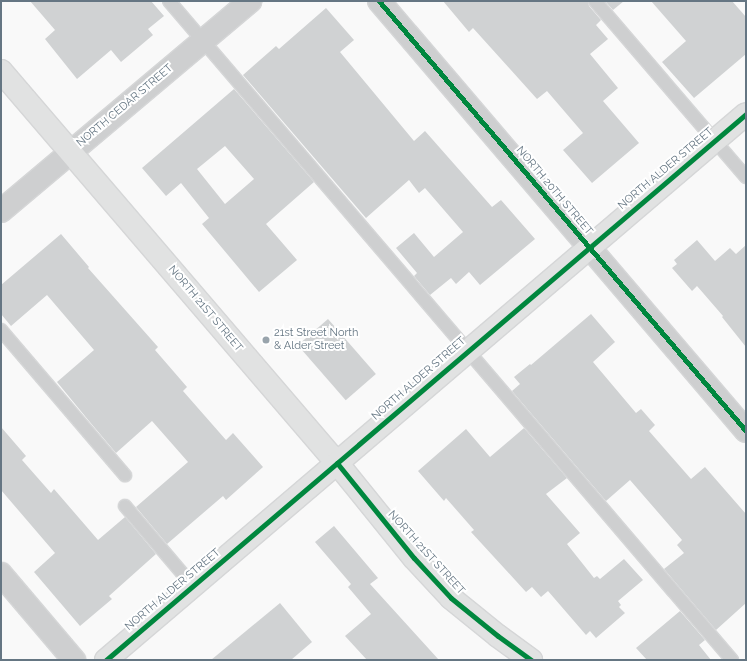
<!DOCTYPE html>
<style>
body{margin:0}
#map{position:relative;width:747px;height:661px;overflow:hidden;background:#f9f9f9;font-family:Raleway,sans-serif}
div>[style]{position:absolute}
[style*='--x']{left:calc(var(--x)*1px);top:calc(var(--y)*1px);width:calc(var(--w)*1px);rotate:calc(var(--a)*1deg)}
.building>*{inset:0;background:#d0d2d3;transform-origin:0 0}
.roads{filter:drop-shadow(1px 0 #d5d6d7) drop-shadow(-1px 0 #d5d6d7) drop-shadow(0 1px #d5d6d7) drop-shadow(0 -1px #d5d6d7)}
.lane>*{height:12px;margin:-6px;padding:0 6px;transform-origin:6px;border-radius:6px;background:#cecfd0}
.street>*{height:22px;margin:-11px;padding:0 11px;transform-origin:11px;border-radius:11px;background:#cecfd0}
.secondary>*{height:22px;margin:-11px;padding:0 11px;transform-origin:11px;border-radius:11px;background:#e1e2e2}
.cycleway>*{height:5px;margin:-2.5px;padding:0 2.5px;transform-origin:2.5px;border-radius:2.5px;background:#00873e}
.dots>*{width:11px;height:11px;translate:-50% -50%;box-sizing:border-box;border:2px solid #fff;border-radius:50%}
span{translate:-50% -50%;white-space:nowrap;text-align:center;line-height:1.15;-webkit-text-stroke:4px #fff;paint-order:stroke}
.street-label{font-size:11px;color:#657683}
.poi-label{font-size:11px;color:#657683}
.left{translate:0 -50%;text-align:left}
.frame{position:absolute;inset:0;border:2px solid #657683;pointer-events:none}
</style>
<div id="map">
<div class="building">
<i style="clip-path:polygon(30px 1px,151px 1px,164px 16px,148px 29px,153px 35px,121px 62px,111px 50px,77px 79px,45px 39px,55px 30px)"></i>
<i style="clip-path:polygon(443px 1px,588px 1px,589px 6px,601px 20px,596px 25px,608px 39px,590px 54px,618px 88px,603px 101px,639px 143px,592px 183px,563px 150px,583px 133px,547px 91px,537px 99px,473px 28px,469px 32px)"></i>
<i style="clip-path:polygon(605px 1px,624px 1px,613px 10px)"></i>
<i style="clip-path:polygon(651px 1px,732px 1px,746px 17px,746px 54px,694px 98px,662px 62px,686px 41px)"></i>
<i style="clip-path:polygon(326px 8px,354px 40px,340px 52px,414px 141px,425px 131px,492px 207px,501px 200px,535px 239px,480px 285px,469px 272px,456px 284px,451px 278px,430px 295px,414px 276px,417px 273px,396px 248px,414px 233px,434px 257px,463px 232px,425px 188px,419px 193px,409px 180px,366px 218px,243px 75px,276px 46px,279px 49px)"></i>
<i style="clip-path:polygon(evenodd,234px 89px,314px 182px,266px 224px,297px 260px,259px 292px,202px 224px,209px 218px,181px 183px,166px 196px,142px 168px,234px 89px,225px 146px,254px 179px,225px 204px,197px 169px,225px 146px)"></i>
<i style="clip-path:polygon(61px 234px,89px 267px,88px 268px,158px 347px,155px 350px,187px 387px,183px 391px,226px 440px,233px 433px,263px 467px,226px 500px,223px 496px,167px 544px,136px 507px,188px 462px,152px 421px,116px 453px,89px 421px,57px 382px,94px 350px,47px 295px,11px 326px,1px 314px,1px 285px)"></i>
<i style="clip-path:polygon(697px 240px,715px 261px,730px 248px,736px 254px,746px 245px,746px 347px,722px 317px,723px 316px,697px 286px,692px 291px,672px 268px,677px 264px,674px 260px)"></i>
<i style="clip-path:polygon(591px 314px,615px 342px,593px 362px,636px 413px,641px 409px,655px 425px,649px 431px,691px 479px,705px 467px,746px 514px,746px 603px,716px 630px,664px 569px,684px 553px,677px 545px,682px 540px,630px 480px,606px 501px,512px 391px,520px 384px,514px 377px,530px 364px,531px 365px)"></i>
<i style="left:328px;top:319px;width:73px;height:40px;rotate:49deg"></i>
<i style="clip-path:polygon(1px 427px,26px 456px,22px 460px,51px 493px,54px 489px,98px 540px,125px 517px,156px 554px,109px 596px,112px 599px,80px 626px,34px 572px,55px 553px,1px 490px)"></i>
<i style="clip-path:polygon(524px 428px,567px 478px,546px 494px,580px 533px,567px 544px,594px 578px,597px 576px,600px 579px,624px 559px,643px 580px,618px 601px,621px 605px,619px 607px,625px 613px,596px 638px,590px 631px,586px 635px,548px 591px,541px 597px,532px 587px,526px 592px,471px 532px,474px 530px,446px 498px,444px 501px,418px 471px,466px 429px,490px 457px)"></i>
<i style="clip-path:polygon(334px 526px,378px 578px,370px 584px,439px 660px,367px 660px,345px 636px,371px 614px,348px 587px,351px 584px,315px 542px)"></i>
<i style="clip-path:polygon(280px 603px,312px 642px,291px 660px,211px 660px)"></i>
<i style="clip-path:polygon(680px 611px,705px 640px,699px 645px,711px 660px,647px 660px,636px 648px)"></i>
</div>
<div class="roads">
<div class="lane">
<i style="--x:169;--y:1;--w:867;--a:49.49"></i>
<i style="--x:595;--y:1;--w:232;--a:49.4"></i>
<i style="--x:1;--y:330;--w:191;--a:49.5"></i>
<i style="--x:125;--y:506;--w:105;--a:49.6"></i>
</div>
<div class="street">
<i style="--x:379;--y:1;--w:565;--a:49.52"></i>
<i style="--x:1;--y:211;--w:326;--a:-40.1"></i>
<i style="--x:1;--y:574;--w:113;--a:49.7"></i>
</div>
<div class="secondary">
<i style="--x:1;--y:71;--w:516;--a:49.4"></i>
<i style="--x:337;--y:463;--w:122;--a:51"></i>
<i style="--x:414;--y:558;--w:54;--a:47.2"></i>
<i style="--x:451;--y:598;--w:60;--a:39"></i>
<i style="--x:498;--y:636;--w:41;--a:36"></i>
<i style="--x:106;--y:660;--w:841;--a:-40.47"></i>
</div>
</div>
<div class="cycleway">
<i style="--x:379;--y:1;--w:565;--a:49.52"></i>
<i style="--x:337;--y:463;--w:122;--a:51"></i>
<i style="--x:414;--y:558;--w:54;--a:47.2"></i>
<i style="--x:451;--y:598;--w:60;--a:39"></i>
<i style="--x:498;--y:636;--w:41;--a:36"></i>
<i style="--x:106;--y:660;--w:841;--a:-40.47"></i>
</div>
<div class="dots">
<i style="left:266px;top:340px;background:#99a4ac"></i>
</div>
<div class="street-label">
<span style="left:125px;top:106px;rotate:-40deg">NORTH CEDAR STREET</span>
<span style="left:666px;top:169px;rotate:-40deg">NORTH ALDER STREET</span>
<span style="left:554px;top:191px;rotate:50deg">NORTH 20TH STREET</span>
<span style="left:205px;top:309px;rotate:50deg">NORTH 21ST STREET</span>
<span style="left:419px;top:379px;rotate:-41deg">NORTH ALDER STREET</span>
<span style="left:426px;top:553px;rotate:48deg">NORTH 21ST STREET</span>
<span style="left:173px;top:590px;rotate:-40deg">NORTH ALDER STREET</span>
</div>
<div class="poi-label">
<span class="left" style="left:274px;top:340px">21st Street North<br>&amp; Alder Street</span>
</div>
<div class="frame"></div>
</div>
